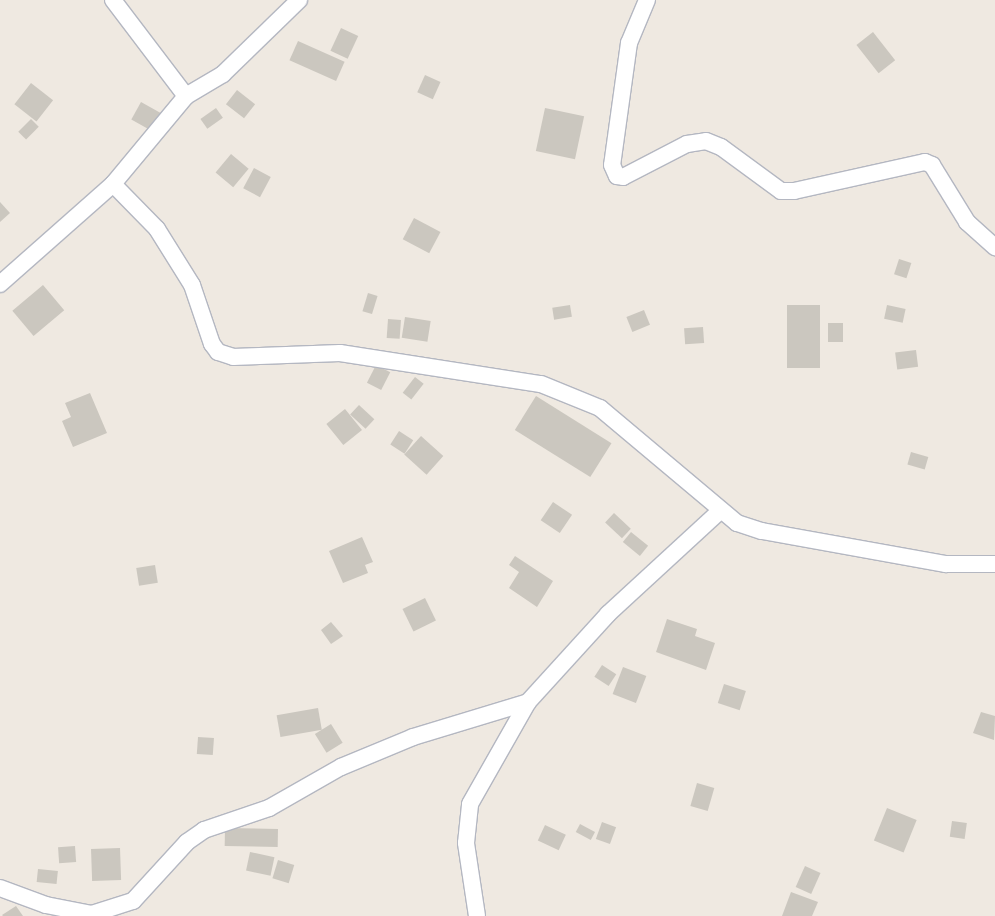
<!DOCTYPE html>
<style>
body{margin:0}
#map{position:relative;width:995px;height:916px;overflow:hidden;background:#efe9e1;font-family:"Asap Condensed",sans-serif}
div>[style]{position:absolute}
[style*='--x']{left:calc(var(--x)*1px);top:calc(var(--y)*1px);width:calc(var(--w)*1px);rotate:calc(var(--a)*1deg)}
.building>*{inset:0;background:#cbc7bf;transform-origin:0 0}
.roads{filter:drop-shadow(1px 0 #b4b7c1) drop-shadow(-1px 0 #b4b7c1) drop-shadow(0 1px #b4b7c1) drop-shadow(0 -1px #b4b7c1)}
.minor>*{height:16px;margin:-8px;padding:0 8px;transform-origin:8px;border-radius:8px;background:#fff}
span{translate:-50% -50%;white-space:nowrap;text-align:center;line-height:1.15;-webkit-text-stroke:5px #fff;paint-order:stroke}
</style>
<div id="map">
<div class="building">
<i style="left:341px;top:28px;width:19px;height:25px;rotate:25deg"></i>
<i style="left:873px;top:32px;width:36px;height:21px;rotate:52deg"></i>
<i style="left:298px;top:41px;width:51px;height:21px;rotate:24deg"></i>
<i style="left:425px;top:75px;width:17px;height:19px;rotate:24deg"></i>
<i style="left:31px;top:83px;width:28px;height:27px;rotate:38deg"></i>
<i style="left:237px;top:90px;width:23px;height:18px;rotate:38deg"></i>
<i style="left:141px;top:102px;width:23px;height:20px;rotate:29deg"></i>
<i style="left:216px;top:108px;width:12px;height:19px;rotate:55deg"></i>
<i style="left:545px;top:108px;width:40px;height:44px;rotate:12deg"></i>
<i style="left:31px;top:119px;width:11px;height:18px;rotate:45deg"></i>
<i style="left:231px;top:154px;width:23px;height:24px;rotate:40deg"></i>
<i style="left:254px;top:168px;width:19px;height:23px;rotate:28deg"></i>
<i style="clip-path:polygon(0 202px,10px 213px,0 222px)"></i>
<i style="left:414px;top:218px;width:30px;height:24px;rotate:28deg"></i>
<i style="left:899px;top:259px;width:13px;height:16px;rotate:18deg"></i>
<i style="left:43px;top:285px;width:33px;height:40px;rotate:50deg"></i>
<i style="left:368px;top:293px;width:10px;height:19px;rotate:17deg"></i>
<i style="left:570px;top:305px;width:12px;height:18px;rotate:81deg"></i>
<i style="left:787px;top:305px;width:33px;height:63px"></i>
<i style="left:887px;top:305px;width:19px;height:14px;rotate:12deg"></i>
<i style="left:644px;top:310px;width:16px;height:19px;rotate:68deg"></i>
<i style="left:405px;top:317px;width:26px;height:21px;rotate:9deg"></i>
<i style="left:388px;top:319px;width:13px;height:19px;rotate:4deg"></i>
<i style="left:828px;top:323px;width:15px;height:19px"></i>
<i style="left:703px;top:327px;width:16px;height:19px;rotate:86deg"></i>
<i style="left:916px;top:350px;width:17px;height:21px;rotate:83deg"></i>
<i style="left:376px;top:365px;width:16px;height:20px;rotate:27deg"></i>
<i style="left:415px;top:377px;width:11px;height:20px;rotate:38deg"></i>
<i style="clip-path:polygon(90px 393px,107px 433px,73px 447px,62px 421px,71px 417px,65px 403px)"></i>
<i style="left:536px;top:396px;width:89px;height:40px;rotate:32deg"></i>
<i style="left:359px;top:405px;width:21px;height:13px;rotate:43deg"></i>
<i style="left:345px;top:409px;width:27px;height:24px;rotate:51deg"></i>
<i style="left:399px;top:431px;width:17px;height:16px;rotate:33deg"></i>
<i style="left:421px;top:436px;width:30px;height:25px;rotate:42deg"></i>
<i style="left:911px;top:452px;width:18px;height:13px;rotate:16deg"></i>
<i style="left:553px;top:502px;width:23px;height:22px;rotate:34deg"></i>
<i style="left:614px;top:513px;width:23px;height:13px;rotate:43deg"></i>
<i style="left:631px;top:532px;width:22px;height:13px;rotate:39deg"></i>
<i style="clip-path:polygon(362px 537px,373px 562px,365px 565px,368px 573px,343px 583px,329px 551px)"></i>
<i style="clip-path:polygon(515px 556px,553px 581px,537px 607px,509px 588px,519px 572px,509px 565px)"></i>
<i style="left:155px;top:565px;width:18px;height:19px;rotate:81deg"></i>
<i style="left:425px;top:598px;width:25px;height:25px;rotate:64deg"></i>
<i style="clip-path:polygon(667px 619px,697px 629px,695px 636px,715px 643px,706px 670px,656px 652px)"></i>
<i style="clip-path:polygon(331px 622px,343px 636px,331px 644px,321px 630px)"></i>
<i style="left:602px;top:665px;width:17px;height:14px;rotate:33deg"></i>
<i style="left:623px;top:667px;width:25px;height:29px;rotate:21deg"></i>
<i style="left:724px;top:684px;width:23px;height:20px;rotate:18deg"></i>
<i style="left:318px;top:708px;width:22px;height:42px;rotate:80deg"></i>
<i style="clip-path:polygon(981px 712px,995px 716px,994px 740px,973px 733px)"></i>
<i style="left:331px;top:724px;width:22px;height:19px;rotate:58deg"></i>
<i style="left:198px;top:737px;width:16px;height:17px;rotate:4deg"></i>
<i style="left:697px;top:783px;width:18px;height:24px;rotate:16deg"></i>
<i style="left:887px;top:808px;width:32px;height:35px;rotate:22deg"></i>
<i style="left:952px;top:821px;width:15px;height:16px;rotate:8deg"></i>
<i style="left:602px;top:822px;width:15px;height:18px;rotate:20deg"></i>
<i style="left:580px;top:824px;width:17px;height:9px;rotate:28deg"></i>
<i style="left:545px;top:825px;width:23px;height:17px;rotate:25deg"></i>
<i style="left:225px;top:828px;width:53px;height:18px;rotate:1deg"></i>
<i style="left:75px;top:846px;width:16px;height:17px;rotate:86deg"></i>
<i style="left:120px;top:848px;width:32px;height:29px;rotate:88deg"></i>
<i style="left:250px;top:852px;width:25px;height:19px;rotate:12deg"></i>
<i style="left:278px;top:860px;width:17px;height:19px;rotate:17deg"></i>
<i style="left:805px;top:866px;width:17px;height:23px;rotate:24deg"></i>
<i style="left:38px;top:869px;width:20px;height:13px;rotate:6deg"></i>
<i style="clip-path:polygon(791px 892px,818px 902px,812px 916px,782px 916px)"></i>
<i style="clip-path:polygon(16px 906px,23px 916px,3px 916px,2px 915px)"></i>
</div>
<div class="roads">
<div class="minor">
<i style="--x:113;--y:0;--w:121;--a:52.8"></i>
<i style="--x:647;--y:0;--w:47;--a:112.7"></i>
<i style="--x:629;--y:43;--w:123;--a:97.9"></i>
<i style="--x:612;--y:165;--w:12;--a:66"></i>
<i style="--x:617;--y:176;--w:6;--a:9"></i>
<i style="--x:623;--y:177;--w:72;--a:-27.3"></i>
<i style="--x:687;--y:144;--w:19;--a:-9"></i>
<i style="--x:706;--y:141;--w:16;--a:22"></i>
<i style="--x:721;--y:147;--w:74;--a:36.3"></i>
<i style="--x:781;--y:191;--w:13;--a:0"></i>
<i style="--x:794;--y:191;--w:134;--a:-12.5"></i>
<i style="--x:925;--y:162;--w:8;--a:23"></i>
<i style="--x:932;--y:165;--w:67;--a:58.4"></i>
<i style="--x:967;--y:222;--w:38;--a:42"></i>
<i style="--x:113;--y:184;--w:63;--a:45.6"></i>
<i style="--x:157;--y:229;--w:66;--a:58"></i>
<i style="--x:192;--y:285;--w:62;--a:71.3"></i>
<i style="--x:212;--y:344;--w:10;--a:53"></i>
<i style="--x:218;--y:352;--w:16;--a:18"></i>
<i style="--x:233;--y:357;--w:107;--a:-2.1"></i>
<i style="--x:340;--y:353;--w:203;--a:8.8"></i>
<i style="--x:541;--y:384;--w:64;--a:22.1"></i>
<i style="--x:600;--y:408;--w:179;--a:40"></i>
<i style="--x:737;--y:523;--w:26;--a:18"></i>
<i style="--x:762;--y:531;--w:187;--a:10.2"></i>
<i style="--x:946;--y:564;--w:49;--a:0"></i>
<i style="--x:0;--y:284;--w:151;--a:-41.5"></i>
<i style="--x:113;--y:184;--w:114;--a:-50.3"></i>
<i style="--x:186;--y:96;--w:43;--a:-30.7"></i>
<i style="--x:223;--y:74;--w:106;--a:-44.2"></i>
<i style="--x:0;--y:888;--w:49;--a:20.3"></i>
<i style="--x:46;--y:905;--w:47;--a:11.1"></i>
<i style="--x:92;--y:914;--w:43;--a:-17.6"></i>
<i style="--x:133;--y:901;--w:80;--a:-47.5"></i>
<i style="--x:187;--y:842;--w:21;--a:-35"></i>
<i style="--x:204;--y:830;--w:69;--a:-18.7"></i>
<i style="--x:269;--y:808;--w:83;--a:-29.7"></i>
<i style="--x:341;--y:767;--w:78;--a:-22.6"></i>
<i style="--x:413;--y:737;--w:120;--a:-16.9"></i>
<i style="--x:477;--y:916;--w:74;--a:-98.6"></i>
<i style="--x:466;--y:843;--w:39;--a:-84"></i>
<i style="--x:470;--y:804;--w:117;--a:-60.4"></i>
<i style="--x:528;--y:702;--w:119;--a:-47.7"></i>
<i style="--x:608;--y:614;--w:152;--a:-42.6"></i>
</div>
</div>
</div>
